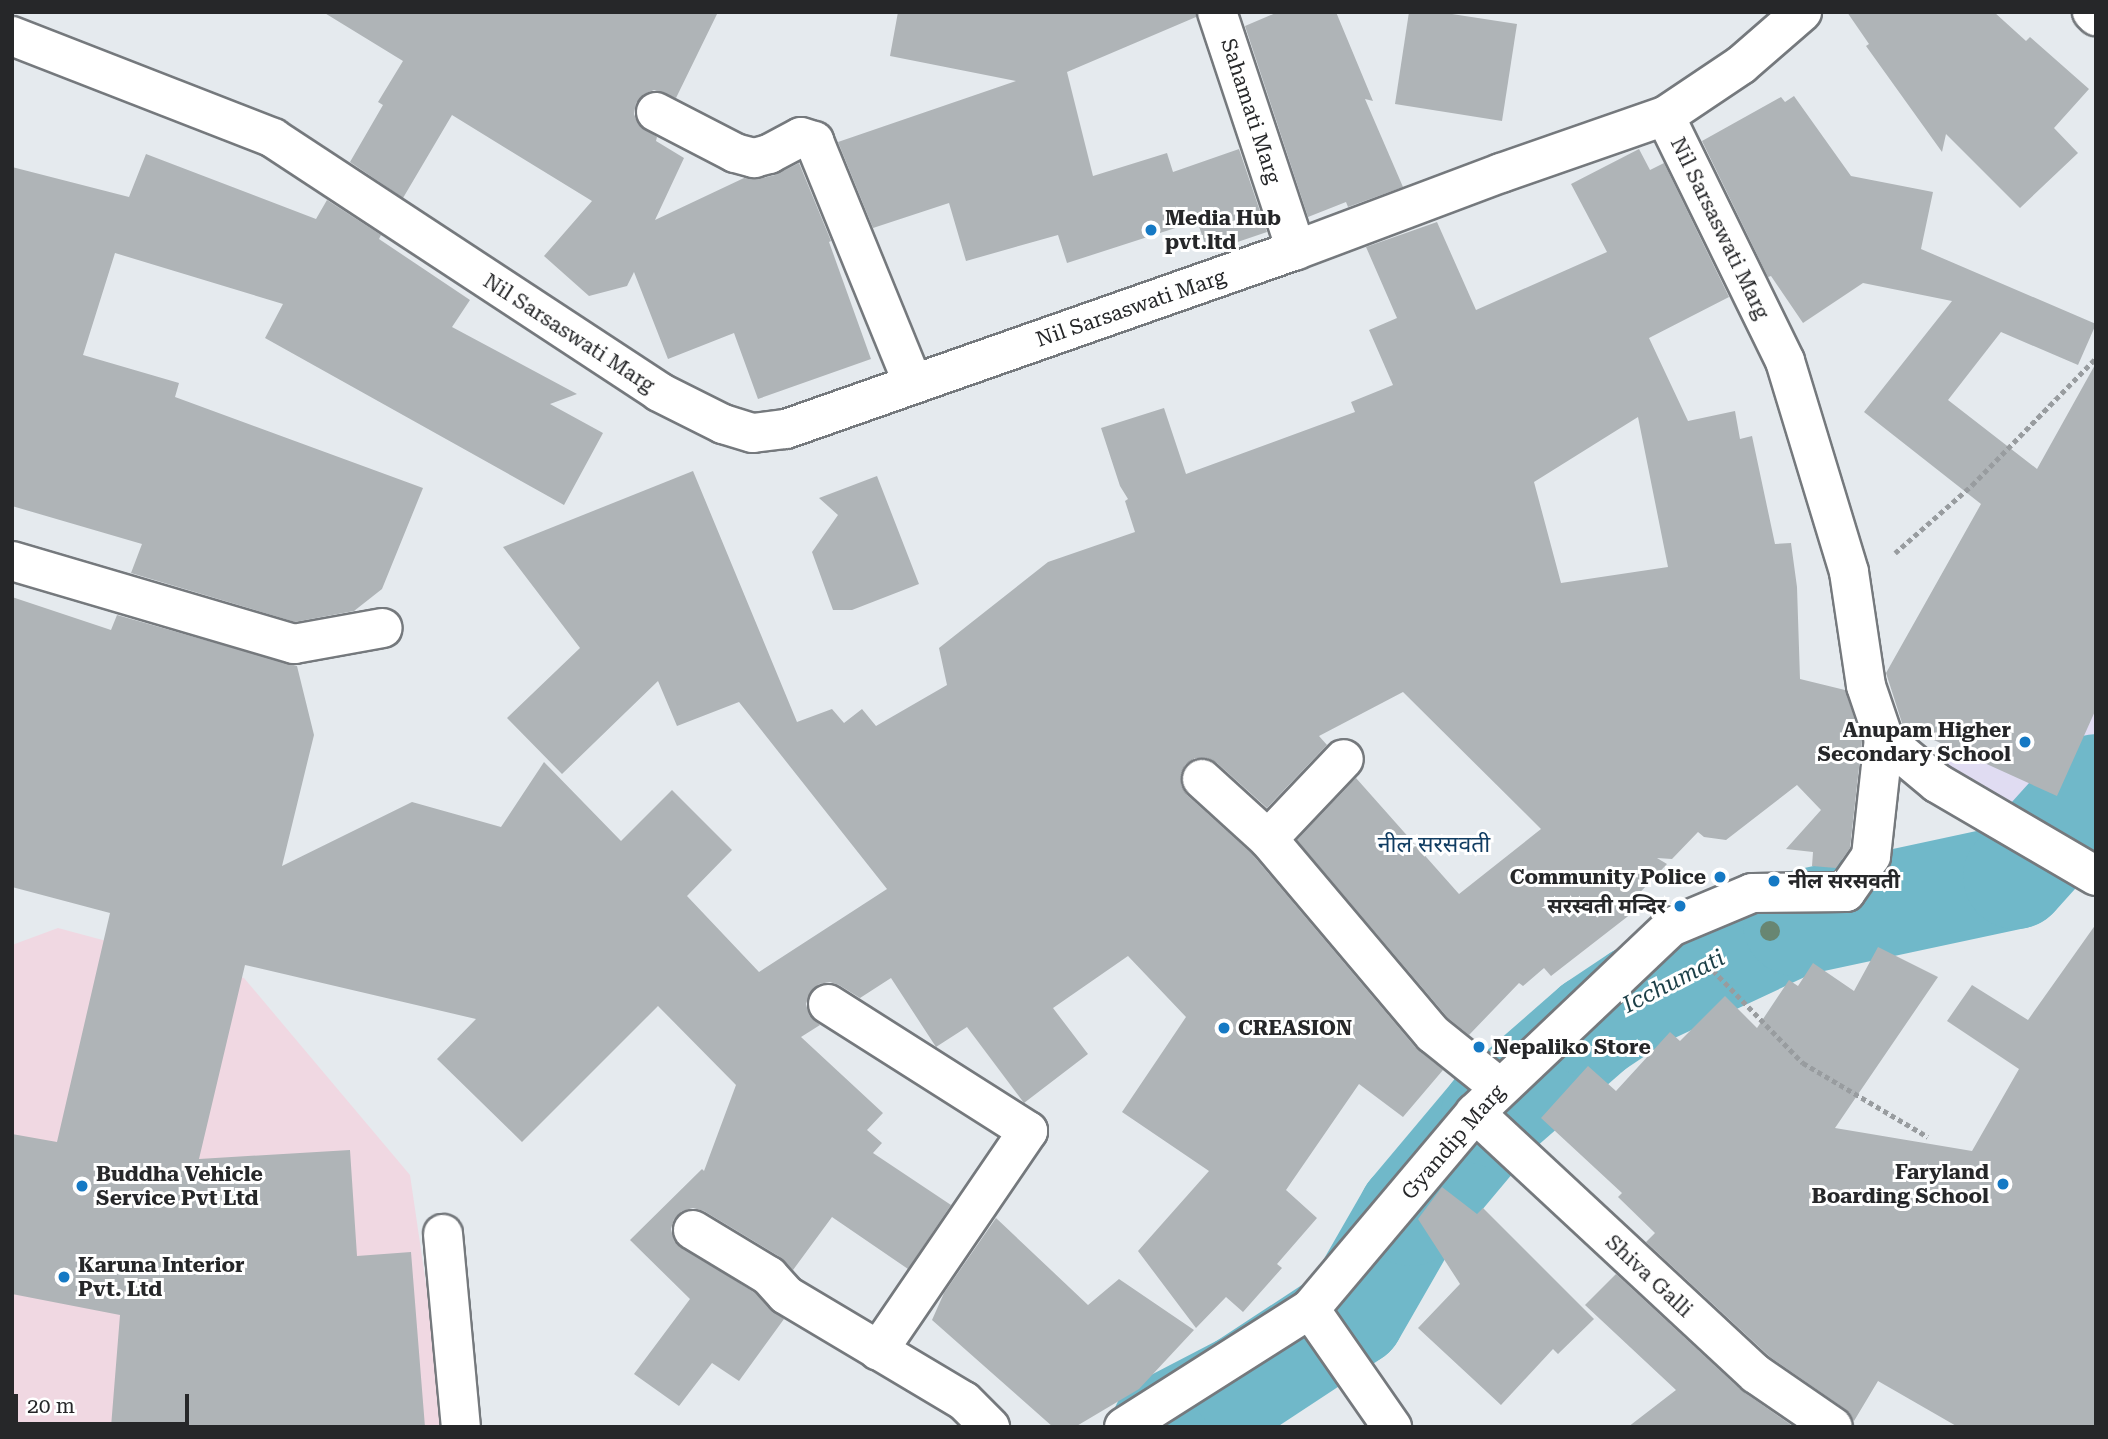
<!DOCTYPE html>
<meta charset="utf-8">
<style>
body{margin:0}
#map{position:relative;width:2108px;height:1439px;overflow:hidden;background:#e5eaee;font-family:"Roboto Serif","Noto Sans Devanagari",serif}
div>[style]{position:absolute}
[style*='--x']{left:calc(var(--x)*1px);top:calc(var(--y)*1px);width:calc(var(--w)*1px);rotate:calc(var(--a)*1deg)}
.industrial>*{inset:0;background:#f0d8e2}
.education>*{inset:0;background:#e0dcf2}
.river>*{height:105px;margin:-52.5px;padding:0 52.5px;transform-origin:52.5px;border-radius:52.5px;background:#70b8c9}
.building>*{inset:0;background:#afb4b7}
.path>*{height:4.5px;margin-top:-2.25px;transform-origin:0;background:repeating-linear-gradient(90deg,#989c9f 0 5px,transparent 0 8.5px)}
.roads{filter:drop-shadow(2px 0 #75797d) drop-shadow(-2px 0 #75797d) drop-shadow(0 2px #75797d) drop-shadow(0 -2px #75797d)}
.minor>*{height:38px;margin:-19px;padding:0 19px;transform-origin:19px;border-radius:19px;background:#fff}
.trees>*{width:20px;height:20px;margin:-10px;border-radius:50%;background:#688672}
.dots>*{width:19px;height:19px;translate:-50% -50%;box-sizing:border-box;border:4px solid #fff;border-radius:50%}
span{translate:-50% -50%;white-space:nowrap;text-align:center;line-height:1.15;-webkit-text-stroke:6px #fff;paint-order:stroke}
.street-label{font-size:21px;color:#262729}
.poi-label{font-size:21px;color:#262729;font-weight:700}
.left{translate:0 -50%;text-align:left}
.right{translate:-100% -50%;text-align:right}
.neighbourhood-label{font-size:23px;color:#113d62}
.water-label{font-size:23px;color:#1c3f47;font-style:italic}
.frame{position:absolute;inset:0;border:14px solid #262729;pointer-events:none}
.scale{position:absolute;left:14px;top:1394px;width:175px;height:32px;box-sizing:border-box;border:4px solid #262729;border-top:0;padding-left:9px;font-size:21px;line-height:24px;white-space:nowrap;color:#262729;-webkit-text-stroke:5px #fff;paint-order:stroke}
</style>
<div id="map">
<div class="industrial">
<i style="clip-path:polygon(58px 928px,244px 978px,410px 1175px,447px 1427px,12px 1427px,12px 945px)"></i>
</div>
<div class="education">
<i style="clip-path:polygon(2096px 626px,2096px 785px,2084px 802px,2035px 834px,1935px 784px,1974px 693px)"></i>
</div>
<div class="river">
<i style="--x:1163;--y:1427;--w:91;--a:-27.4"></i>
<i style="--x:1244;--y:1385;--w:129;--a:-33.3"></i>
<i style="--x:1352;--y:1314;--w:116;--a:-60.1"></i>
<i style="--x:1410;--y:1213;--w:129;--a:-50"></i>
<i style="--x:1493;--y:1114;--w:134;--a:-41.1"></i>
<i style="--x:1594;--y:1026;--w:54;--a:-33.7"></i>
<i style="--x:1639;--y:996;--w:172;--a:-25.1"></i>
<i style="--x:1795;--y:923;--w:225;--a:-12.1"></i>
<i style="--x:2015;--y:876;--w:121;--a:-48"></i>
</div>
<div class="building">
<i style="clip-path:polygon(323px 12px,718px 12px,676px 98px,654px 90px,644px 94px,636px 103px,634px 114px,638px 124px,657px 137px,656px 141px,684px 158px,655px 220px,744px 178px,759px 179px,775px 175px,799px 163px,831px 241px,829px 242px,871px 359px,758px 399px,734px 333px,668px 359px,634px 272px,627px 286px,589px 296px,544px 256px,592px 201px,452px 115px,403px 198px,350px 162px,383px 105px,378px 102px,403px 61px)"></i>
<i style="clip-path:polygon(898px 12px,1196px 12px,1196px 17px,1067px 72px,1093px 176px,1167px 153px,1173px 172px,1239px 149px,1267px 232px,1208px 252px,1197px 221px,1067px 263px,1058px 235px,966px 261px,949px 203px,873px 228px,838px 142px,1016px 81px,890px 56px)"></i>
<i style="clip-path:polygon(1278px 12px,1336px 12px,1373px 101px,1365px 99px,1403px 187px,1348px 207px,1346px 202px,1308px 217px,1245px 26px)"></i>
<i style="clip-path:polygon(1409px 12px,1439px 12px,1517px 24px,1502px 121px,1395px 104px)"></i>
<i style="clip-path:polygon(1847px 12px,1994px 12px,2026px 41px,2030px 37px,2089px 89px,2054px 128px,2078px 153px,2020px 208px,1946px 134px,1942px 152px,1866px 46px,1869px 44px)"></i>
<i style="clip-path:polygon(1794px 96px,1851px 176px,1933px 192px,1921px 249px,2096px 324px,2078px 365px,2001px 332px,1948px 400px,2037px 469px,2096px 363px,2096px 709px,2057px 796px,1903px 726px,1886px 673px,1981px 504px,1864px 412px,1952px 301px,1863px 283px,1803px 323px,1771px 276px,1768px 277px,1702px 141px,1781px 97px,1785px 102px)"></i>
<i style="clip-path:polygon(evenodd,1639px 149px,1650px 170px,1664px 163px,1729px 297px,1649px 338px,1688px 421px,1735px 411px,1740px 439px,1752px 436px,1775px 544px,1791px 543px,1797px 587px,1800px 679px,1845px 690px,1862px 741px,1850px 848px,1836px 868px,1812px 866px,1813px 852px,1786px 849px,1821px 810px,1797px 785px,1726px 840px,1704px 837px,1698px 832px,1672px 859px,1657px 858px,1667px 864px,1629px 904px,1636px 910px,1551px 976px,1544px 968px,1523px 986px,1519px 983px,1469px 1035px,1448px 1018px,1297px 840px,1356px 778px,1459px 894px,1541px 829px,1403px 692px,1319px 736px,1327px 745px,1267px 808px,1217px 763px,1206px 758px,1195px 758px,1185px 765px,1181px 775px,1181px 785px,1187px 795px,1252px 854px,1416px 1048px,1443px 1070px,1403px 1117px,1359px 1084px,1286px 1190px,1317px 1218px,1277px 1264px,1282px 1268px,1243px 1312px,1226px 1297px,1196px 1328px,1138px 1251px,1209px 1171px,1122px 1112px,1186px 1017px,1128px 956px,1053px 1008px,1088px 1054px,1024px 1103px,967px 1027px,936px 1047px,891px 978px,860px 998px,839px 985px,830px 982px,819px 984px,810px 992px,806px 1004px,809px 1015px,820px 1025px,801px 1037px,883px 1113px,867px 1130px,882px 1143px,873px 1153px,951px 1205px,908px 1269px,832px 1217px,793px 1270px,780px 1257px,704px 1211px,693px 1208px,682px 1211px,674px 1219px,671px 1229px,674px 1241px,755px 1293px,784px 1319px,739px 1381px,712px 1363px,679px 1406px,634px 1374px,690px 1299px,630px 1240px,702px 1169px,704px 1171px,736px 1085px,658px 1006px,522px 1142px,437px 1059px,476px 1019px,245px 965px,199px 1159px,350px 1150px,357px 1256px,411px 1252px,425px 1427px,111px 1427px,120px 1315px,12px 1294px,12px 1134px,57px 1142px,110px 913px,12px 887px,12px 597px,111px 630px,117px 615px,297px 666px,314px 735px,282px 866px,412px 802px,501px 827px,544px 762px,621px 841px,672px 790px,732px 850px,687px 896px,759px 972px,887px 889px,739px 702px,677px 726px,658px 681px,562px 774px,507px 718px,580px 648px,503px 547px,693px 471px,797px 722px,832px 709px,844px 723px,862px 709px,876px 726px,947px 685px,939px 648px,1048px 562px,1135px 532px,1125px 501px,1128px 499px,1120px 486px,1101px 428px,1164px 408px,1186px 474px,1355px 412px,1351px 402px,1393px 385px,1369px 330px,1397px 318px,1366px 247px,1437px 222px,1476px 310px,1607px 252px,1571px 184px,1639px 149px,1638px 417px,1668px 567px,1561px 583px,1534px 482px,1638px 417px)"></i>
<i style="clip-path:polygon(146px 154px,316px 219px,327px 200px,381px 235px,379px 239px,470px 300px,452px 327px,577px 394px,550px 404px,603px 433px,564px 505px,265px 338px,283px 304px,115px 253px,83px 355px,179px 383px,175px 397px,423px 488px,382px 589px,354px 611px,295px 622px,131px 573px,142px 544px,12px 506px,12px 167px,129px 197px)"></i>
<i style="clip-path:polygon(877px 476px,919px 584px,852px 610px,833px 610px,812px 552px,838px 515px,819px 498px)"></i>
<i style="clip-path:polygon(2096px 924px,2096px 1427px,1958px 1427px,1878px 1381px,1854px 1421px,1845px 1409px,1770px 1357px,1646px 1242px,1655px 1233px,1618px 1197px,1622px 1193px,1541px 1118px,1588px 1066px,1616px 1091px,1670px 1032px,1680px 1041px,1725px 996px,1757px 1028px,1789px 980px,1798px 986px,1813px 963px,1854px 991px,1878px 947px,1938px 977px,1835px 1128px,1972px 1151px,2019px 1069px,1947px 1021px,1972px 985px,2028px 1020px)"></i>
<i style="clip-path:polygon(1442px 1187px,1477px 1214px,1483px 1208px,1594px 1319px,1558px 1354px,1553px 1349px,1501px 1405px,1418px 1328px,1460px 1284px,1418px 1219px)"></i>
<i style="clip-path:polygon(996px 1218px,1088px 1305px,1119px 1279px,1194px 1330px,1139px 1389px,1075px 1427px,1053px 1427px,932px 1320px,944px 1293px)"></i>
<i style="clip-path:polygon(1616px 1274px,1741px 1390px,1794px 1427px,1628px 1427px,1676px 1390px,1585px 1305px)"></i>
</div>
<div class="path">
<i style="--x:1895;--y:553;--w:103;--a:-41.4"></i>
<i style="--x:1972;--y:485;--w:177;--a:-45.7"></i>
<i style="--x:1707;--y:964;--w:138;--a:45.9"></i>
<i style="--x:1803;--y:1063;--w:145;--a:30.6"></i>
</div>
<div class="roads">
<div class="minor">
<i style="--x:1217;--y:12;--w:251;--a:71.6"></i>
<i style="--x:2092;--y:12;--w:6;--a:45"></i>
<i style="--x:12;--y:36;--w:280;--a:21.3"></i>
<i style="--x:273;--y:138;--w:462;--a:33.3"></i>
<i style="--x:659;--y:392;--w:72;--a:26.6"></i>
<i style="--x:723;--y:424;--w:31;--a:17"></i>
<i style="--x:753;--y:433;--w:33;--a:-7"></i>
<i style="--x:786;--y:429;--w:541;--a:-19.34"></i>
<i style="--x:1296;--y:250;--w:219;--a:-20.6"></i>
<i style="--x:1501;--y:173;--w:174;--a:-19.2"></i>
<i style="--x:1665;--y:116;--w:273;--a:63.9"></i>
<i style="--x:1785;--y:361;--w:220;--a:73.1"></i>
<i style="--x:1849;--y:572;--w:115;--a:81.5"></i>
<i style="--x:1866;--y:686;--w:56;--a:71.2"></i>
<i style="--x:1884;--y:739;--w:69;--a:39.7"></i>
<i style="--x:1937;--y:783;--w:184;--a:30.3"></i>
<i style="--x:656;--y:112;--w:89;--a:27.4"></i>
<i style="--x:735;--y:153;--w:20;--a:15"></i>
<i style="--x:754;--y:158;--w:16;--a:-15"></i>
<i style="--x:769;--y:154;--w:36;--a:-28"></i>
<i style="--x:801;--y:137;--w:14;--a:17"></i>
<i style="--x:814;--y:141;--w:262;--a:67.8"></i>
<i style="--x:1665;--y:116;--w:92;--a:-33.9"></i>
<i style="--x:1741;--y:65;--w:81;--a:-41"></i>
<i style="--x:12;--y:561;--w:294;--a:16.4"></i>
<i style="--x:294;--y:644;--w:90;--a:-10.2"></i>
<i style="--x:1202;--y:779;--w:89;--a:42.3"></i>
<i style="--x:1268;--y:839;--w:255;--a:49.8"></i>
<i style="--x:1433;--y:1034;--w:85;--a:38.8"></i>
<i style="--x:1268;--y:839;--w:110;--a:-46.5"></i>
<i style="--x:828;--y:1004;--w:237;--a:32.4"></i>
<i style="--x:1028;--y:1131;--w:266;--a:124.3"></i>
<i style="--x:1475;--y:1113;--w:384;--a:42.9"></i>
<i style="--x:1756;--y:1374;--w:93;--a:34.5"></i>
<i style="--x:693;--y:1230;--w:89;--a:31.2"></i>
<i style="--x:769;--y:1276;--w:25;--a:48"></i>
<i style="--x:786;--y:1295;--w:207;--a:30.8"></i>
<i style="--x:964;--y:1401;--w:37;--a:45"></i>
<i style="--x:443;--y:1234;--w:194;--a:84.7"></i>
<i style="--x:1310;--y:1309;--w:144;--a:55.2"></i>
<i style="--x:1124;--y:1427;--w:220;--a:-32.4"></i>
<i style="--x:1310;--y:1309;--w:256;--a:-49.9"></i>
<i style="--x:1475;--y:1113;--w:270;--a:-43.5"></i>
<i style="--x:1671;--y:927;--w:88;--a:-22.8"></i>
<i style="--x:1752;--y:893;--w:94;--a:-0.6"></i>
<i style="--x:1846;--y:892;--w:44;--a:-55.2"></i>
<i style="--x:1871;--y:856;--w:118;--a:-83.7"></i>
</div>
</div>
<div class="trees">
<i style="left:1770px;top:931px"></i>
</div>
<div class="dots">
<i style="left:1151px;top:230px;background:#1579c4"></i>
<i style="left:2025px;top:742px;background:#1579c4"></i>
<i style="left:1720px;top:877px;background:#1579c4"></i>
<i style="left:1774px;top:881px;background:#1579c4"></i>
<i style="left:1680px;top:906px;background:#1579c4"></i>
<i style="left:1224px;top:1028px;background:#1579c4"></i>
<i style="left:1479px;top:1047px;background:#1579c4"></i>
<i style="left:2003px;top:1184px;background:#1579c4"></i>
<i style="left:82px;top:1186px;background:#1579c4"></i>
<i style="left:64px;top:1277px;background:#1579c4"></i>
</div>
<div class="street-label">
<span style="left:1251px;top:111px;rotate:72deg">Sahamati Marg</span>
<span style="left:1720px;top:228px;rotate:64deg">Nil Sarsaswati Marg</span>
<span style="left:1131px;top:308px;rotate:-19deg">Nil Sarsaswati Marg</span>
<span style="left:569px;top:333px;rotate:33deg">Nil Sarsaswati Marg</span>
<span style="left:1453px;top:1142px;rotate:-49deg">Gyandip Marg</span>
<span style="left:1649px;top:1276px;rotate:43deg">Shiva Galli</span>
</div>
<div class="poi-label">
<span class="left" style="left:1165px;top:230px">Media Hub<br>pvt.ltd</span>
<span class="right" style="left:2011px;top:742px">Anupam Higher<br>Secondary School</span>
<span class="right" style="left:1706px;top:877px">Community Police</span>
<span class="left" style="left:1788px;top:881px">नील सरसवती</span>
<span class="right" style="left:1666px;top:906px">सरस्वती मन्दिर</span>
<span class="left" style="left:1238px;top:1028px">CREASION</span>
<span class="left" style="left:1493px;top:1047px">Nepaliko Store</span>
<span class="right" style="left:1989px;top:1184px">Faryland<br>Boarding School</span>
<span class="left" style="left:96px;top:1186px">Buddha Vehicle<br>Service Pvt Ltd</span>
<span class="left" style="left:78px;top:1277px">Karuna Interior<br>Pvt. Ltd</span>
</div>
<div class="neighbourhood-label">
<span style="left:1434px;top:845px">नील सरसवती</span>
</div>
<div class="water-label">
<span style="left:1674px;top:982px;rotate:-27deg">Icchumati</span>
</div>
<div class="frame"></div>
<div class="scale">20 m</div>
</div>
